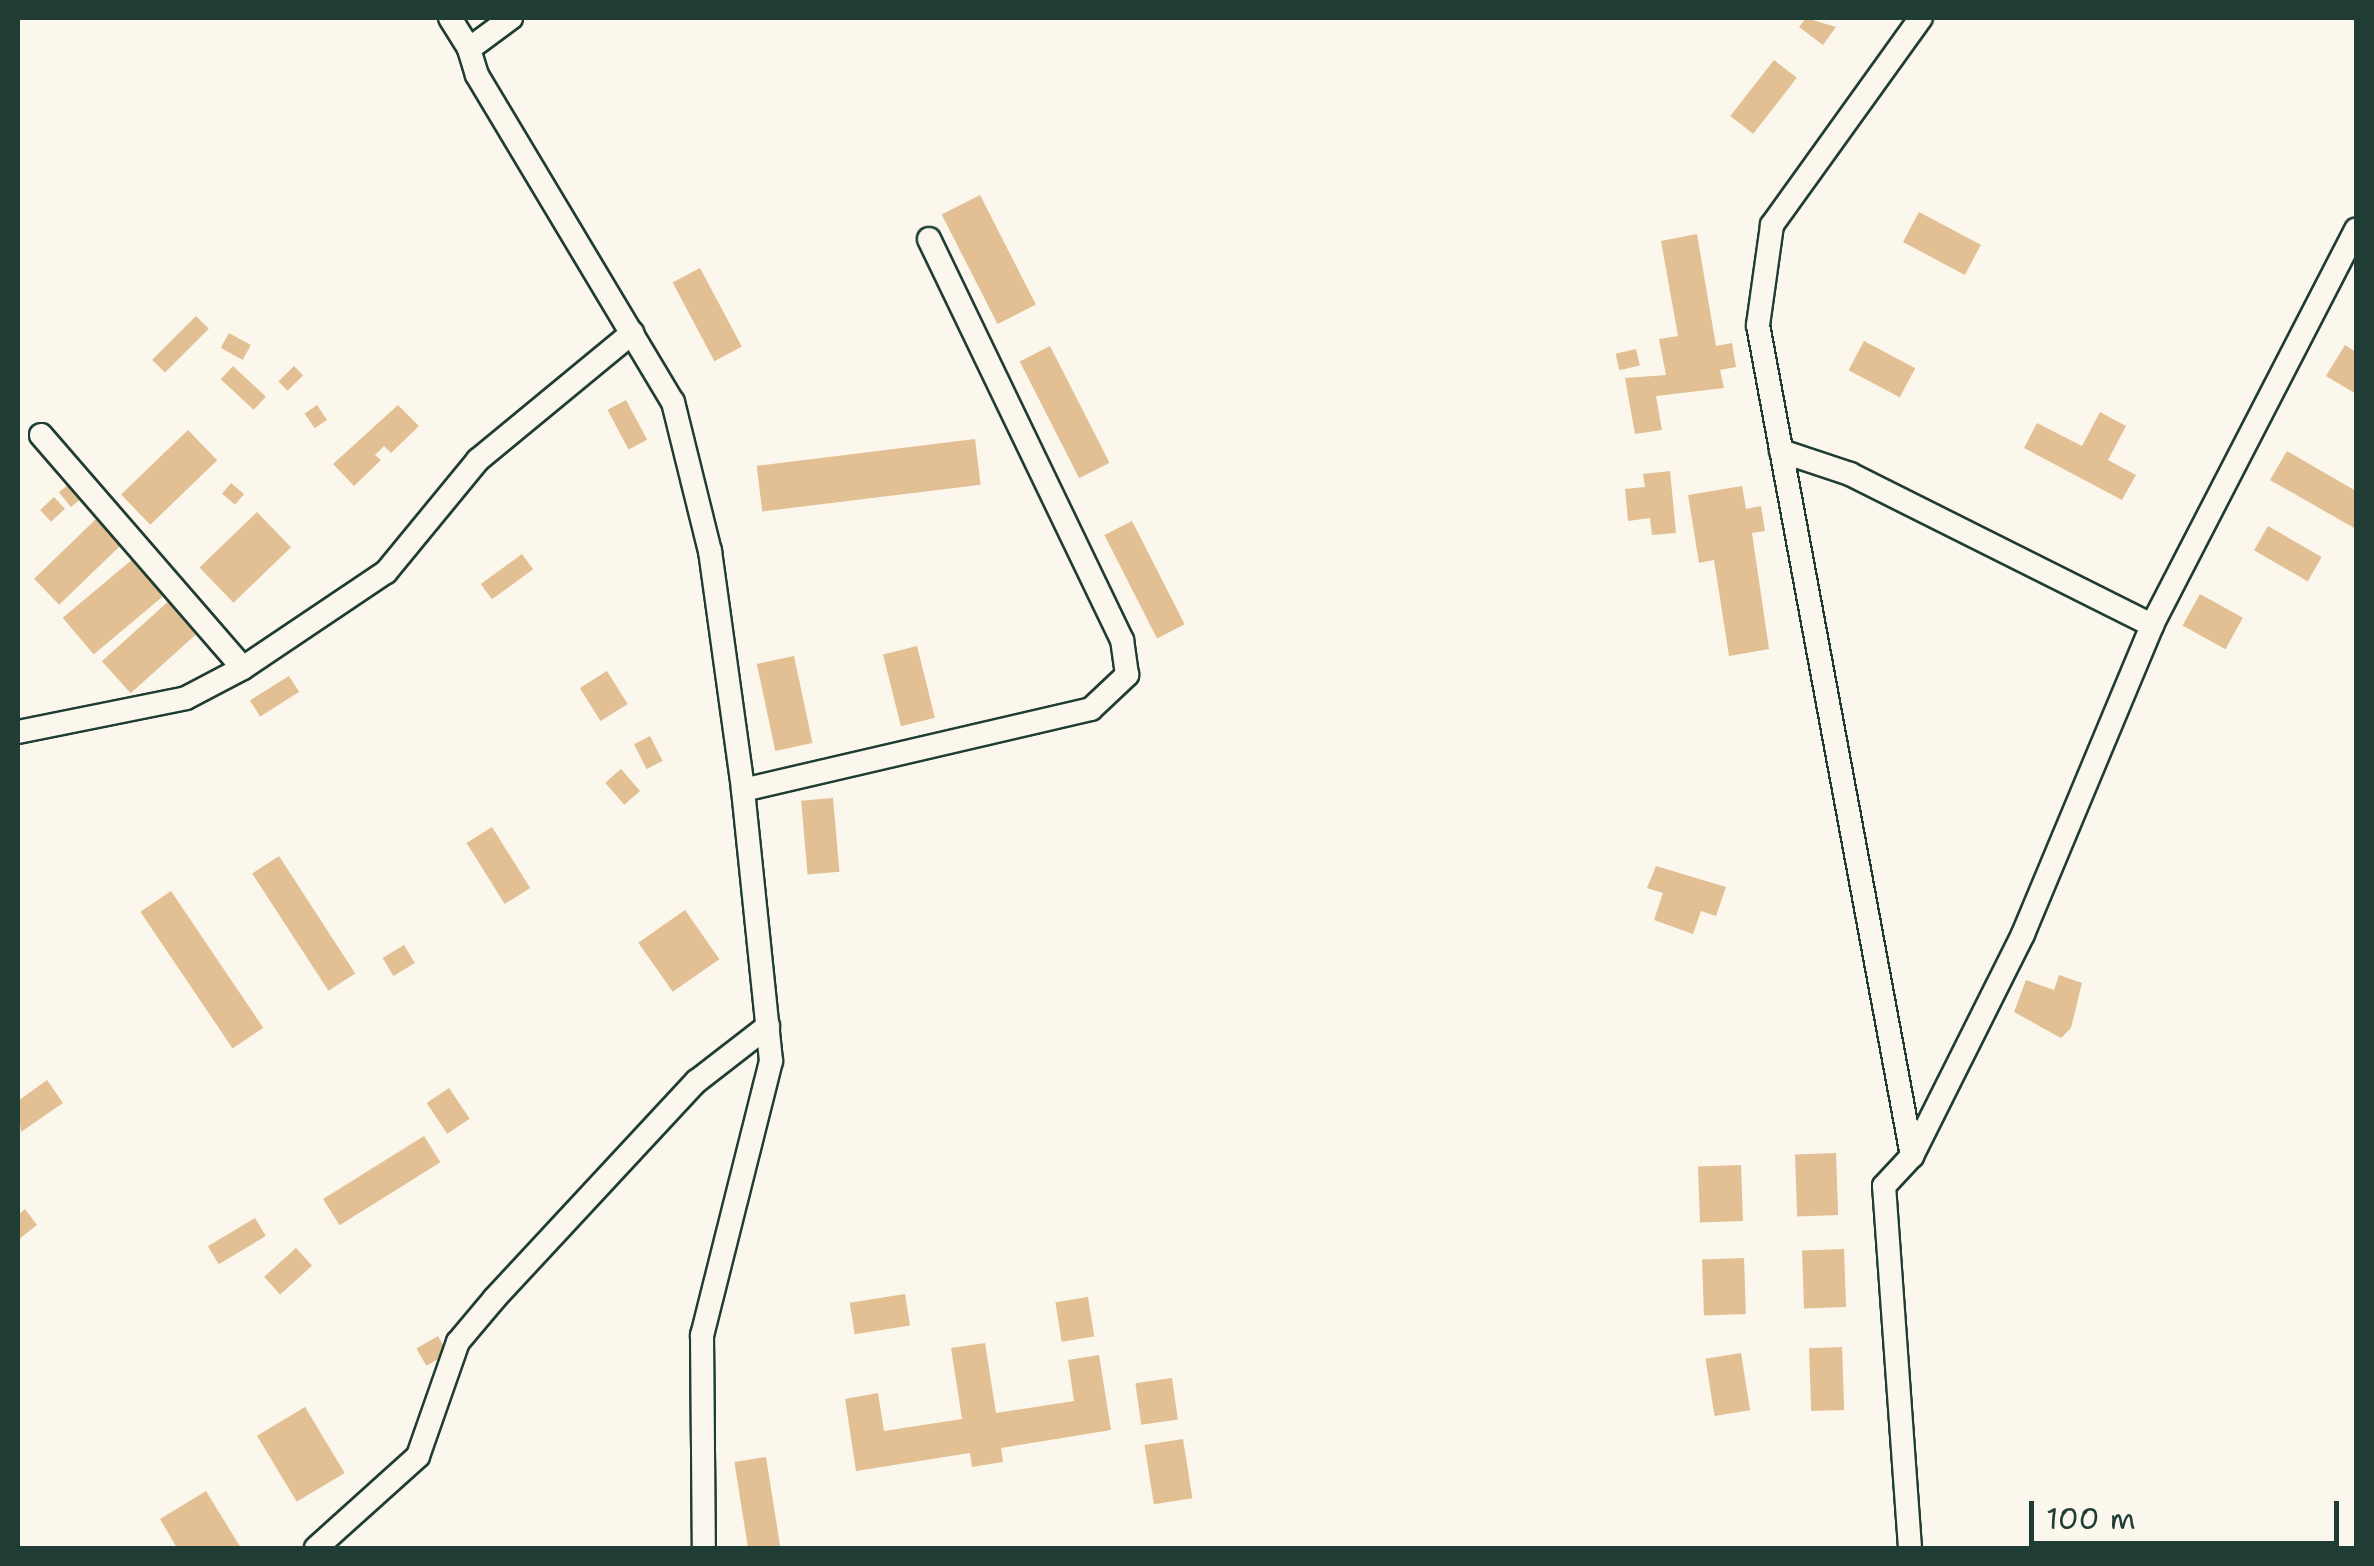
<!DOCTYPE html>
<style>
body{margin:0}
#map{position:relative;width:2374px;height:1566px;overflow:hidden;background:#fbf7ec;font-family:"Shantell Sans",sans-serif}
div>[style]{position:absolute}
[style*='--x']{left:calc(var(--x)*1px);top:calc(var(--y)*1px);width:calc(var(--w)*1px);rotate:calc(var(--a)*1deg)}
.building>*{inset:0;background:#e2c093;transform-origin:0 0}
.roads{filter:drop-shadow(2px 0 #1f3d34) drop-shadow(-2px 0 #1f3d34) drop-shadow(0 2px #1f3d34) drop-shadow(0 -2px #1f3d34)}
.minor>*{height:22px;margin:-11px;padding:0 11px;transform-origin:11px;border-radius:11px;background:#fbf7ec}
span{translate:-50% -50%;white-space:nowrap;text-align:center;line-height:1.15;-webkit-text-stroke:8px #fbf7ec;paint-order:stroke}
.frame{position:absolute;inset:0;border:20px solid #1f3d34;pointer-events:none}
.scale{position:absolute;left:2029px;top:1501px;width:310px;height:45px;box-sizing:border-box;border:5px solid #1f3d34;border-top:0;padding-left:12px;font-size:30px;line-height:35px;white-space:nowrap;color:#1f3d34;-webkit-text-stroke:8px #fbf7ec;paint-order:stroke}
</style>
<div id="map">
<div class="building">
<i style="clip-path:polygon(1806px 18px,1836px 27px,1823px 45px,1799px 27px)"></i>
<i style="left:1774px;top:60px;width:29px;height:71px;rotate:38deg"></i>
<i style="left:980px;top:195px;width:123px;height:43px;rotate:63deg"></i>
<i style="left:1919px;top:212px;width:70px;height:34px;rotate:28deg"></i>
<i style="clip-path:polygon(1697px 234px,1716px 346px,1732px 343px,1736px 367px,1720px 370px,1724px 388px,1656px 396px,1662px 430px,1635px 434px,1625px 378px,1666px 375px,1659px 339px,1678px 336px,1661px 241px)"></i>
<i style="left:700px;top:268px;width:89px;height:31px;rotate:62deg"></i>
<i style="left:196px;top:316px;width:18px;height:62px;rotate:45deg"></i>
<i style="left:229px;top:333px;width:25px;height:17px;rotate:29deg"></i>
<i style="left:1864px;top:341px;width:58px;height:33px;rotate:28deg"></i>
<i style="clip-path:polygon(2345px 345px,2356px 352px,2356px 394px,2326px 376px)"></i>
<i style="left:1050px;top:346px;width:131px;height:34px;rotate:63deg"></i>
<i style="left:1636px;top:349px;width:17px;height:21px;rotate:77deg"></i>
<i style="left:233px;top:366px;width:45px;height:18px;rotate:43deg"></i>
<i style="left:294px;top:366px;width:13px;height:22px;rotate:45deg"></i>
<i style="left:626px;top:400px;width:45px;height:21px;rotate:62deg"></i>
<i style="left:317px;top:405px;width:18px;height:15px;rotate:56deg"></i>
<i style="clip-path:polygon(398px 405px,419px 426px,391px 453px,384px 446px,375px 455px,381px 460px,354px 486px,333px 464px)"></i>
<i style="clip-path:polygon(2100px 412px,2126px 426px,2108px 460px,2136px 475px,2122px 500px,2024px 448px,2037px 423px,2082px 446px)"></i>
<i style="left:188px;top:430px;width:42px;height:93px;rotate:46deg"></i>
<i style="left:975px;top:439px;width:46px;height:220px;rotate:83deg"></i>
<i style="clip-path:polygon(2287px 451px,2356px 491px,2356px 529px,2270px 480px)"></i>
<i style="clip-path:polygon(1670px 471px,1676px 533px,1652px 535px,1650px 518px,1628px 521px,1625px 489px,1645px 487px,1643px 474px)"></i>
<i style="left:231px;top:483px;width:17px;height:14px;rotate:40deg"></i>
<i style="left:69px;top:484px;width:19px;height:13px;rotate:51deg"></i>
<i style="clip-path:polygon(1742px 486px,1746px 509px,1761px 506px,1765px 531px,1752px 533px,1769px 649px,1729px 656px,1714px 560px,1699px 563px,1688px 495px)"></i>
<i style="left:54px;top:497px;width:16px;height:19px;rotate:47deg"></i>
<i style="left:257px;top:512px;width:49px;height:80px;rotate:46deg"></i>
<i style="left:96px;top:519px;width:36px;height:86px;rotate:46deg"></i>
<i style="left:1132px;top:521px;width:116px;height:31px;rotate:63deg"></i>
<i style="left:2268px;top:526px;width:62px;height:28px;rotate:30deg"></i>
<i style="left:522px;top:554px;width:19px;height:51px;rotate:54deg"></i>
<i style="left:134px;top:558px;width:48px;height:93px;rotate:50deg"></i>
<i style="left:2200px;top:594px;width:49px;height:36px;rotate:29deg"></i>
<i style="left:171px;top:599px;width:43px;height:93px;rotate:48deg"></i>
<i style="left:917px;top:646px;width:74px;height:35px;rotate:76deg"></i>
<i style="left:794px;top:656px;width:89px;height:38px;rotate:78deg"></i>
<i style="left:607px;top:671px;width:39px;height:32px;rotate:58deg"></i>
<i style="left:289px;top:676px;width:19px;height:46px;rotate:58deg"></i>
<i style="left:650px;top:736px;width:28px;height:18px;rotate:63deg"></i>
<i style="left:621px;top:769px;width:29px;height:21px;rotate:49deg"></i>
<i style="left:833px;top:798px;width:74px;height:32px;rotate:85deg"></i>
<i style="left:492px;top:827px;width:72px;height:30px;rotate:58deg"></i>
<i style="left:279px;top:856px;width:140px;height:32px;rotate:57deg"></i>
<i style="clip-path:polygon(1656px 866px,1726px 887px,1716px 916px,1701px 911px,1693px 934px,1654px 920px,1663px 893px,1647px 888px)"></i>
<i style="left:171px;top:891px;width:165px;height:37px;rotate:56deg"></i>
<i style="left:685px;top:910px;width:60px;height:57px;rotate:55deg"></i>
<i style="left:404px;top:945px;width:21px;height:25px;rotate:59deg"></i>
<i style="clip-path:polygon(2059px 975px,2082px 983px,2071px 1028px,2061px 1038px,2014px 1012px,2026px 980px,2054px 990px)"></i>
<i style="clip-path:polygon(47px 1080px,63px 1103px,21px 1132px,18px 1101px)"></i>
<i style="left:449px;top:1088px;width:37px;height:27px;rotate:56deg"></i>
<i style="left:424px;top:1136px;width:31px;height:119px;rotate:58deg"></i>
<i style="left:1836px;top:1153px;width:62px;height:41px;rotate:88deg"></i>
<i style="left:1741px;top:1165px;width:56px;height:43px;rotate:88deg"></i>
<i style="clip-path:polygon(25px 1209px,37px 1225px,18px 1240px,18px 1215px)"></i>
<i style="left:255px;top:1218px;width:21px;height:55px;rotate:59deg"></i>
<i style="left:296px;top:1248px;width:24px;height:43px;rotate:48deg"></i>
<i style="left:1844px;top:1249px;width:58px;height:42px;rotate:88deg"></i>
<i style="left:1744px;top:1258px;width:56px;height:42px;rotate:88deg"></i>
<i style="left:905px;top:1294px;width:32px;height:56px;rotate:81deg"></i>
<i style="left:1088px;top:1297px;width:40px;height:33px;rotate:81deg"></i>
<i style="left:438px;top:1336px;width:20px;height:25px;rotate:60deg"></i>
<i style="clip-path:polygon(985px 1343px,996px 1413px,1074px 1401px,1068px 1360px,1099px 1355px,1111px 1430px,1001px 1448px,1003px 1462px,972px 1467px,970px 1453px,856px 1471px,845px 1399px,878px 1393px,884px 1431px,962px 1419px,951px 1348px)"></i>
<i style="left:1842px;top:1347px;width:63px;height:33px;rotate:88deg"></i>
<i style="left:1741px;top:1353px;width:58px;height:36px;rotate:81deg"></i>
<i style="left:1172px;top:1378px;width:42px;height:37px;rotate:82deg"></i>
<i style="left:305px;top:1407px;width:77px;height:56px;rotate:59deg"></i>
<i style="left:1183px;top:1439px;width:60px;height:39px;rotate:81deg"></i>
<i style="left:766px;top:1457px;width:90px;height:32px;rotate:81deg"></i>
<i style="clip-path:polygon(206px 1491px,241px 1548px,177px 1548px,160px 1519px)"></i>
</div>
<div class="roads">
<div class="minor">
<i style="--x:450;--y:18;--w:36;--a:58"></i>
<i style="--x:511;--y:18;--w:52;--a:143.6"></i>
<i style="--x:469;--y:49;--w:27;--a:73"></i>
<i style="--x:477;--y:75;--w:381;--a:59.1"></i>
<i style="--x:673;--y:402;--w:154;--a:76.1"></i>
<i style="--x:710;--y:551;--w:241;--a:82.1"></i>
<i style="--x:743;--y:790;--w:272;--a:84.1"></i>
<i style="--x:771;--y:1061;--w:283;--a:104.1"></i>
<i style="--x:702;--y:1335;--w:213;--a:89.5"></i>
<i style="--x:41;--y:435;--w:308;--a:49.1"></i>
<i style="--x:1781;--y:451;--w:73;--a:18.4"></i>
<i style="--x:1850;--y:474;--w:338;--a:26.6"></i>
<i style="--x:18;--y:732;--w:171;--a:-11.4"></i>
<i style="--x:186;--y:698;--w:64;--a:-27.8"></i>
<i style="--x:243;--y:668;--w:172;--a:-33.9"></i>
<i style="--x:386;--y:572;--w:145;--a:-50.6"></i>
<i style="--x:478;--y:460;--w:200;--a:-39.5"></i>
<i style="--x:743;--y:790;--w:357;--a:-13.1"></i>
<i style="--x:1091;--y:709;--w:50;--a:-43.4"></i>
<i style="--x:1127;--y:675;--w:35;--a:-98"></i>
<i style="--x:1122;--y:640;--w:445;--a:-115.7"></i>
<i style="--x:1912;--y:1156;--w:845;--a:-100.5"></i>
<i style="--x:1758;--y:325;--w:101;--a:-82"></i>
<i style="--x:1772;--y:225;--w:255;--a:-54.3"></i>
<i style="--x:316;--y:1548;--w:137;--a:-42"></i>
<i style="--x:418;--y:1456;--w:121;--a:-70.7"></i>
<i style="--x:458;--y:1342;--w:57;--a:-49.9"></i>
<i style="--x:495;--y:1298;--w:296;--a:-47.1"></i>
<i style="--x:697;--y:1081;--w:90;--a:-37.8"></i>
<i style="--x:1910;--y:1548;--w:363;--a:-94.1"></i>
<i style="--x:1884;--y:1186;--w:41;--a:-47"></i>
<i style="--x:1912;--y:1156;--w:248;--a:-63.4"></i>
<i style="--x:2023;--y:934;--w:335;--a:-67.3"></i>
<i style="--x:2152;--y:625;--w:445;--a:-62.7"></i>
</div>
</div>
<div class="frame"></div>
<div class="scale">100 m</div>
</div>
